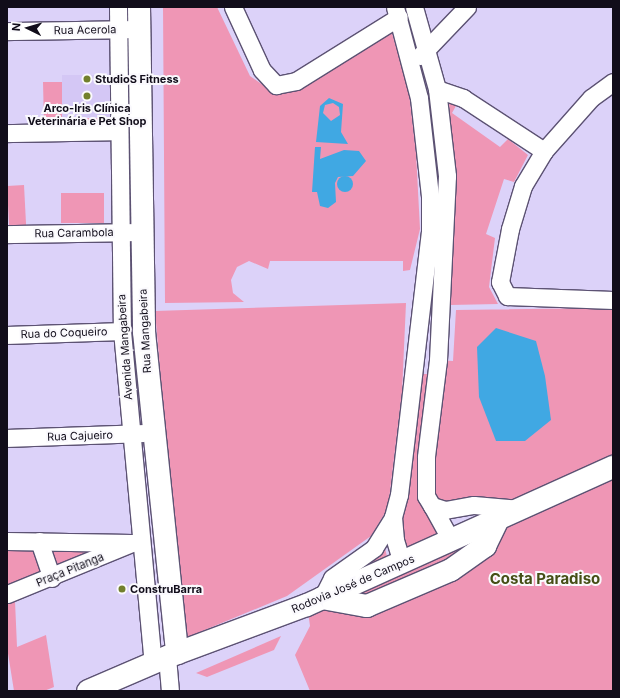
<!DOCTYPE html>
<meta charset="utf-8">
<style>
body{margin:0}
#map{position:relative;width:620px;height:698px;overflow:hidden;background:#dcd2f9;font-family:Inter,sans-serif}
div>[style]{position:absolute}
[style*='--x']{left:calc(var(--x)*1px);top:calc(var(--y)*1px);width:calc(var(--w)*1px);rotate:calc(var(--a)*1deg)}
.built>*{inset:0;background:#d4c7f5;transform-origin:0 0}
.green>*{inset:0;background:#ef96b5;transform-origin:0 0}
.water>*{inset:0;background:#40a8e3}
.round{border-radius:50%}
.roads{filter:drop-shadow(1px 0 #5c5273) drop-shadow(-1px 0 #5c5273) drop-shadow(0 1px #5c5273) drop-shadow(0 -1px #5c5273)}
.street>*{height:17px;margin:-8.5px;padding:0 8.5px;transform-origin:8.5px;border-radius:8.5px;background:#fff}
.secondary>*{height:22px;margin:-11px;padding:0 11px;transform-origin:11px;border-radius:11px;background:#fff}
.dots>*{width:11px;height:11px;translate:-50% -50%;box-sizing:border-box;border:2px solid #faf9fd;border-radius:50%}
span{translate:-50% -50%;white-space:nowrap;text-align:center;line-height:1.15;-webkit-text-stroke:4px #faf9fd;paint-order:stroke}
.street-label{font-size:11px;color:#110d1a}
.poi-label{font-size:11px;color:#110d1a;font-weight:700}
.left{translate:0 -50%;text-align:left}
.district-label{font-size:15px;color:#454e15;font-weight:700}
.frame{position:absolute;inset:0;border:8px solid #110d1a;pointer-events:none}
.north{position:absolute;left:8px;top:8px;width:40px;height:40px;-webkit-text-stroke:3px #faf9fd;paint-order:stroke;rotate:275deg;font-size:11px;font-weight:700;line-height:16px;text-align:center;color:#110d1a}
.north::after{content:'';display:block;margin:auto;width:14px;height:18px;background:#110d1a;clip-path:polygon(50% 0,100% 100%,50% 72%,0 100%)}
</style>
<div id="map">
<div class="built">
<i style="left:113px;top:75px;width:42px;height:51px;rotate:90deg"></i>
</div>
<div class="green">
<i style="clip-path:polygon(163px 7px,217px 7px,250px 76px,273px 92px,389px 31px,392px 33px,409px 93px,416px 153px,420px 229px,410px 270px,403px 271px,403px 261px,270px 261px,268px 269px,249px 261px,237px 267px,231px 280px,233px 293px,244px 302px,165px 303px)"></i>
<i style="clip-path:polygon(43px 82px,62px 82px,62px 118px,101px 118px,101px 124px,44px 125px)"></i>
<i style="clip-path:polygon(449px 102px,457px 104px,452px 113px,500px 147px,508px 139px,528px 155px,514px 182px,504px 179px,486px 234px,495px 238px,489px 287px,498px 304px,450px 305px,453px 202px)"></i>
<i style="left:24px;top:185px;width:42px;height:17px;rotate:87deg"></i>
<i style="left:104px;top:193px;width:30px;height:43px;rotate:90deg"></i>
<i style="clip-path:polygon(406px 303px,402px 392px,388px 508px,371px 536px,287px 596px,183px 639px,155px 311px)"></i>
<i style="clip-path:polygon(evenodd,613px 308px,613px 691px,310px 691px,295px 655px,310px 626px,307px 605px,402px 563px,397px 549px,421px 374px,429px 374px,438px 360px,453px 361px,456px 310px,613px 308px,433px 506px,519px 509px,452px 540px,433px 506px)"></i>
<i style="clip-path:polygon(7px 541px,132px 543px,7px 594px)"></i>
<i style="clip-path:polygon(384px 544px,388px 561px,334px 587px)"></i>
<i style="clip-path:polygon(15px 601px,17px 647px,46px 635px,54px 687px,44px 691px,14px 691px,7px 647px,7px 604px)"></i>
<i style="clip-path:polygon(281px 636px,274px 650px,207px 677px,196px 673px)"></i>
</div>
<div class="water">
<i style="clip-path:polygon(evenodd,329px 98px,343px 104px,341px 132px,348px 144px,316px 142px,320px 106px,329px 98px,333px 103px,339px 107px,340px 115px,331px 121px,323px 113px,325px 105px,333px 103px)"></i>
<i style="clip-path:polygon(315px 147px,321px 147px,320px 159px,344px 150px,359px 151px,366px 161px,353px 176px,338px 177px,335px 183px,336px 202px,328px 208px,320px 206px,317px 192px,312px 192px)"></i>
<i class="round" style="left:337px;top:176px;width:16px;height:16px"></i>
<i style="clip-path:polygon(496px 328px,536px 341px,545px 376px,551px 420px,525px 441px,496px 441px,479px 397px,477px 347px)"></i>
</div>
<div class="roads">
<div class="street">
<i style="--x:118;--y:7;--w:324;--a:89.3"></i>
<i style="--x:122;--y:331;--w:333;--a:84.7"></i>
<i style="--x:233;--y:7;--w:69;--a:65.3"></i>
<i style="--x:262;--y:70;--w:21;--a:47"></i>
<i style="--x:276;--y:85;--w:20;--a:-11"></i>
<i style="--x:296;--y:81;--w:121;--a:-31.9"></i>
<i style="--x:414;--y:7;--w:85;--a:74.3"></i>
<i style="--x:437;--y:89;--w:88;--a:83.4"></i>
<i style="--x:447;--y:176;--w:184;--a:92.8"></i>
<i style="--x:438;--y:360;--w:98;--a:97.1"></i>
<i style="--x:426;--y:457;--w:39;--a:90"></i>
<i style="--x:426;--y:496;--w:12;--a:59"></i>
<i style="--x:432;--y:506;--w:14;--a:17"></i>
<i style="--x:445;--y:510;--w:29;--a:-10"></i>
<i style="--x:474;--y:505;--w:46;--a:5"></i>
<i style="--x:7;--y:31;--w:122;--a:-0.9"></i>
<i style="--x:420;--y:56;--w:68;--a:-46.2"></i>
<i style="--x:613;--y:82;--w:27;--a:144"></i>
<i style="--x:591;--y:98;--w:71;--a:131.6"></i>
<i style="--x:544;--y:151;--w:41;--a:121"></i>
<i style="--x:523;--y:186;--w:45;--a:106.8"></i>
<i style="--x:510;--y:229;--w:54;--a:100.7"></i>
<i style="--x:500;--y:282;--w:16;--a:63"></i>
<i style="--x:507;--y:296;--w:106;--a:2.2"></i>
<i style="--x:437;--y:89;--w:28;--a:19"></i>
<i style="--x:463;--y:98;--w:97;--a:33.2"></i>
<i style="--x:7;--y:133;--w:112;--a:-1"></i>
<i style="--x:7;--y:234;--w:124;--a:-0.9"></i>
<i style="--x:7;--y:335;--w:115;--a:-2"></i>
<i style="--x:7;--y:438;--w:136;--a:-2.1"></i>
<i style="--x:432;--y:506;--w:39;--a:61"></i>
<i style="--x:393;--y:517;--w:23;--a:85"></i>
<i style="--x:395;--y:540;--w:24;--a:73"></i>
<i style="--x:7;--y:541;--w:125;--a:0.9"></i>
<i style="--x:132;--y:543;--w:135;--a:157.8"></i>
<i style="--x:39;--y:541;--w:39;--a:71"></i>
<i style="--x:322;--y:598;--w:22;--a:-63"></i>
<i style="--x:332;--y:578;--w:52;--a:-35.5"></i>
<i style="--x:374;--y:548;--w:36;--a:-58"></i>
<i style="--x:393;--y:517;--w:23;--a:-75"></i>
<i style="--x:399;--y:495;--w:264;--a:-83.3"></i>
<i style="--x:430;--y:233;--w:37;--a:-90"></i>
<i style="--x:430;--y:196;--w:99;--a:-96.4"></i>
<i style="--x:419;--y:98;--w:94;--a:-104.8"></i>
<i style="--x:167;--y:657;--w:34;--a:85"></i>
</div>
<div class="secondary">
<i style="--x:139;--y:7;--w:325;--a:89.1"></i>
<i style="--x:144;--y:332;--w:323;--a:84.1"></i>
<i style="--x:322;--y:598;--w:46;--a:10.1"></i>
<i style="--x:367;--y:606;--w:91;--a:-23.2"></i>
<i style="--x:451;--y:570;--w:42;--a:-35.2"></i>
<i style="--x:485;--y:546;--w:30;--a:-64"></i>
<i style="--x:88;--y:691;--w:86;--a:-23.3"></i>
<i style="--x:167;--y:657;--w:149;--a:-20.4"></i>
<i style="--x:307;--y:605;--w:336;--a:-24.3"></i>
</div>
</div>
<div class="dots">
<i style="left:87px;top:79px;background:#72802d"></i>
<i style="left:87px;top:96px;background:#72802d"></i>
<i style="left:122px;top:589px;background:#72802d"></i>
</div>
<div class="street-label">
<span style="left:85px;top:30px;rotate:-1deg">Rua Acerola</span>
<span style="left:74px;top:233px;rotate:-1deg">Rua Carambola</span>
<span style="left:145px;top:331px;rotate:-93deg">Rua Mangabeira</span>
<span style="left:64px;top:333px;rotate:-2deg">Rua do Coqueiro</span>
<span style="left:125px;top:347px;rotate:-94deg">Avenida Mangabeira</span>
<span style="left:80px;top:436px;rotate:-2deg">Rua Cajueiro</span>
<span style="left:70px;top:570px;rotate:-22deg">Praça Pitanga</span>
<span style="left:353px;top:584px;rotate:-23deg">Rodovia José de Campos</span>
</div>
<div class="poi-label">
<span class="left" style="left:95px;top:79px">StudioS Fitness</span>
<span style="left:87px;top:115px">Arco-Iris Clínica<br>Veterinária e Pet Shop</span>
<span class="left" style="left:130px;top:589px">ConstruBarra</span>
</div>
<div class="district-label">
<span style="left:545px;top:579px">Costa Paradiso</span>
</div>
<div class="frame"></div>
<div class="north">N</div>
</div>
